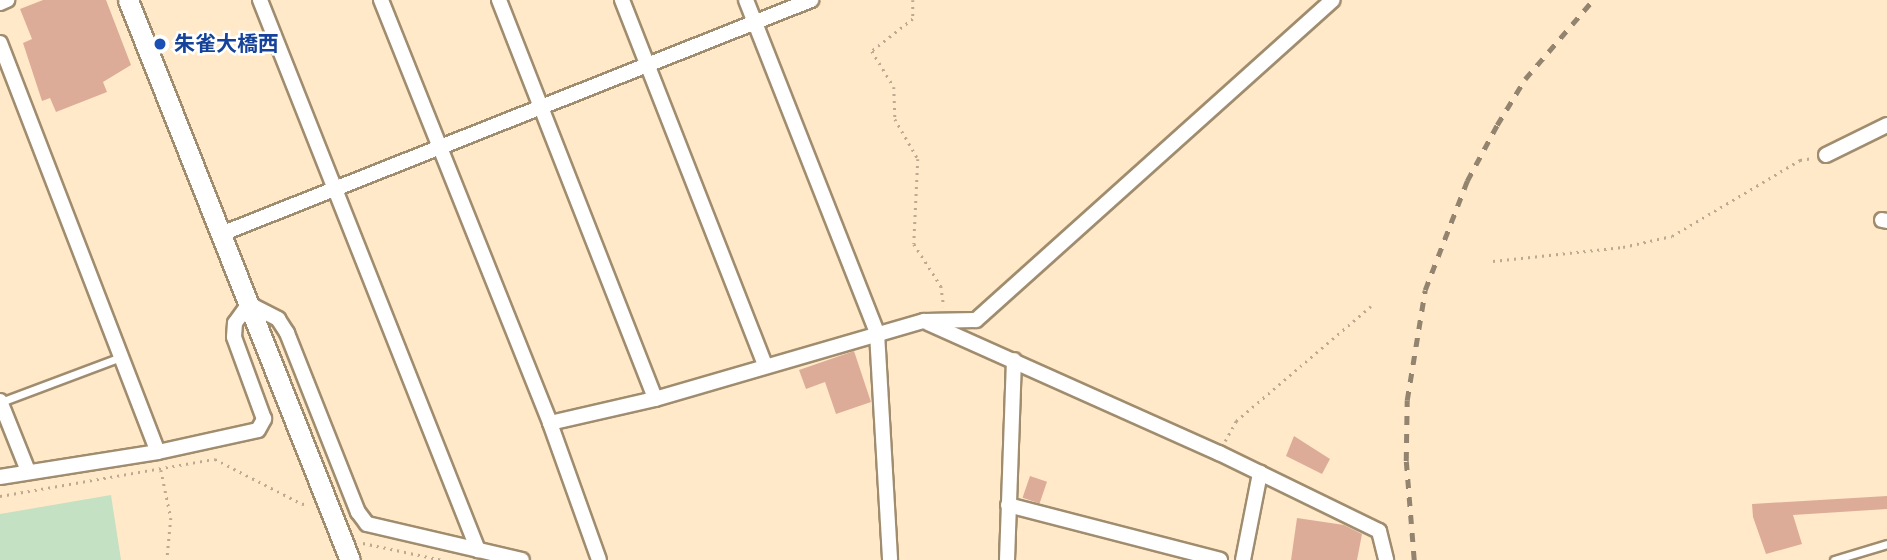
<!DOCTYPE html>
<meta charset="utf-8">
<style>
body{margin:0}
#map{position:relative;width:1887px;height:560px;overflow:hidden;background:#ffe9c9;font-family:Signika,"Noto Sans JP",sans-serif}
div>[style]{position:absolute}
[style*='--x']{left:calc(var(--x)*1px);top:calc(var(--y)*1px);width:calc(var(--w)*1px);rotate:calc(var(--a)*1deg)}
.green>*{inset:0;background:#c5e1c3}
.building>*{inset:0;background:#ddac98;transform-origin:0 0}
.path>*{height:2.5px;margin-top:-1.25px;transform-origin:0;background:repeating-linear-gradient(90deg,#bbaa91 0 2px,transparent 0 7px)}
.roads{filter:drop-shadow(2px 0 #a08c6e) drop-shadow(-2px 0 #a08c6e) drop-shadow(0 2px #a08c6e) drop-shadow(0 -2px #a08c6e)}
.lane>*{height:7px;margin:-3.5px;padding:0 3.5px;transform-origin:3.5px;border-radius:3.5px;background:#fff}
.street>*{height:14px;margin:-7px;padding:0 7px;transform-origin:7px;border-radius:7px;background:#fff}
.secondary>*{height:19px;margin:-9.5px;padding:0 9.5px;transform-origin:9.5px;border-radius:9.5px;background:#fff}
.rail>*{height:4.5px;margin-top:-2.25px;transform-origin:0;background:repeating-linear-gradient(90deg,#92846f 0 9px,transparent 0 18px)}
.dots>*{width:19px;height:19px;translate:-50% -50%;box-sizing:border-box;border:4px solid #fff;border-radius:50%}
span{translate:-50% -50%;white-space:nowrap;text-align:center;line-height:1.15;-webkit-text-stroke:5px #fff;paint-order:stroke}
.transit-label{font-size:21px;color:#164399;font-weight:700}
.left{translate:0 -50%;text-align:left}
</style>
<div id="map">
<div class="green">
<i style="clip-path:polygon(111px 495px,121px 560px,0 560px,0 514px)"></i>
</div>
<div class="building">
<i style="clip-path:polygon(43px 0,106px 0,131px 65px,103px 82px,107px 92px,56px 112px,50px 98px,42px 101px,23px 43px,32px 39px,20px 9px)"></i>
<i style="clip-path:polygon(854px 351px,871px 402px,836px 414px,825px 382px,806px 389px,799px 370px)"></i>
<i style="clip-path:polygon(1294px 436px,1330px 459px,1322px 474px,1286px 456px)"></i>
<i style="left:1030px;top:476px;width:18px;height:23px;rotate:19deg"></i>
<i style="clip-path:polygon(1887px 496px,1887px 509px,1793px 515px,1802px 544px,1766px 554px,1753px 517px,1752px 504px)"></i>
<i style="clip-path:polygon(1297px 518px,1344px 525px,1362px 534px,1357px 560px,1291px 560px)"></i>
</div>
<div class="path">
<i style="--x:913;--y:0;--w:19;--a:90"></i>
<i style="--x:913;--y:19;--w:52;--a:142"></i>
<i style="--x:872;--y:51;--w:42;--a:58.6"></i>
<i style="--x:894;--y:87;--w:32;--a:88"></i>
<i style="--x:895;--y:119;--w:46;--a:60.1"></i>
<i style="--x:918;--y:159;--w:85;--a:92.7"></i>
<i style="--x:914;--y:244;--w:50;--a:57.3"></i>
<i style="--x:941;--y:286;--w:21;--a:82"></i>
<i style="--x:1493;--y:261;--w:131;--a:-6.1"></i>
<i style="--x:1623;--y:247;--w:50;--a:-12.7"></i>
<i style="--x:1672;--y:236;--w:149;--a:-30.7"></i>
<i style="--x:1800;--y:160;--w:13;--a:-9"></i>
<i style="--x:1225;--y:441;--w:23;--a:-61"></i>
<i style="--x:1236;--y:421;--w:177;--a:-40.4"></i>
<i style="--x:161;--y:470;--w:49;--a:78.2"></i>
<i style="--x:171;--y:518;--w:42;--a:95.4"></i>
<i style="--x:0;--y:496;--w:218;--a:-9.8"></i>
<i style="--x:215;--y:459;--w:98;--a:27.3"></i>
<i style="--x:302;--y:504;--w:7;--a:-8"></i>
<i style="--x:363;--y:543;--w:81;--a:12.1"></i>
</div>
<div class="roads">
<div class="lane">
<i style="--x:1;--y:402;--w:128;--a:-20.6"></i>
<i style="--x:1834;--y:560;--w:55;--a:-16.8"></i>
</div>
<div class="street">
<i style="--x:260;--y:0;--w:592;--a:68.38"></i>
<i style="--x:381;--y:0;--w:456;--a:68.2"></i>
<i style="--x:550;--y:423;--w:145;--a:70.3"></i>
<i style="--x:499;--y:0;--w:428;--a:68.6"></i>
<i style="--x:622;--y:0;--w:392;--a:68.6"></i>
<i style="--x:746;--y:0;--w:358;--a:68.5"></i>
<i style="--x:877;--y:333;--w:227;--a:86.7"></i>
<i style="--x:0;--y:3;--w:8;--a:-23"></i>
<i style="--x:0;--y:43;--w:438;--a:68.9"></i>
<i style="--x:1826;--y:155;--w:68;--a:-26.2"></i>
<i style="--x:1882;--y:220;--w:5;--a:11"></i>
<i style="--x:221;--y:234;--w:635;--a:-21.63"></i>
<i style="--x:928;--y:323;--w:319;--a:24.1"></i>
<i style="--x:1219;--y:453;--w:178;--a:26"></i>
<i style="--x:1379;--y:531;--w:30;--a:76"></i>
<i style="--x:0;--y:401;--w:75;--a:68.2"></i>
<i style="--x:550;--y:423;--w:108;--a:-12.9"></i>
<i style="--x:655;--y:399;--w:280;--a:-16.2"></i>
<i style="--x:924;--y:321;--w:52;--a:-1.1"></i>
<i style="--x:976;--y:320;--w:479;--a:-41.9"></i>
<i style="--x:0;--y:477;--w:160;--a:-9"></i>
<i style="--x:158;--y:452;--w:102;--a:-12.4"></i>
<i style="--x:258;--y:430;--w:13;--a:-61"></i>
<i style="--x:264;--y:419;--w:87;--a:-110.1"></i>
<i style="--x:234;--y:337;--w:14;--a:-86"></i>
<i style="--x:235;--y:323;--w:24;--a:-54"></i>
<i style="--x:249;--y:304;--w:33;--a:27"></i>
<i style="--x:278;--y:319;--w:17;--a:57"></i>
<i style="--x:287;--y:333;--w:193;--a:68.4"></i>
<i style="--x:358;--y:512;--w:15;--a:53"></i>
<i style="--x:367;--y:524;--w:159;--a:13.1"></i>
<i style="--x:1008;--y:505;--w:219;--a:14.5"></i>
<i style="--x:1007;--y:560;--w:200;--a:-88"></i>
<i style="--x:1243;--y:560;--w:89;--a:-78.9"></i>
</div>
<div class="secondary">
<i style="--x:128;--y:0;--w:602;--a:68.38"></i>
</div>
</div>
<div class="rail">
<i style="--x:1414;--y:560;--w:99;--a:-94.6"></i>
<i style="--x:1406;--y:461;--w:61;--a:-89.1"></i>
<i style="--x:1407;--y:400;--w:111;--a:-80.7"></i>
<i style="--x:1425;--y:290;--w:117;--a:-68.9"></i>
<i style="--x:1467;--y:181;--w:64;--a:-61.8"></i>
<i style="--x:1497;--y:125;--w:54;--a:-58.7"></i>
<i style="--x:1525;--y:79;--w:104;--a:-49.3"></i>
</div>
<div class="dots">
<i style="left:160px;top:44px;background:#1a4fb4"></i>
</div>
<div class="transit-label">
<span class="left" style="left:174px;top:44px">朱雀大橋西</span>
</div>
</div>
